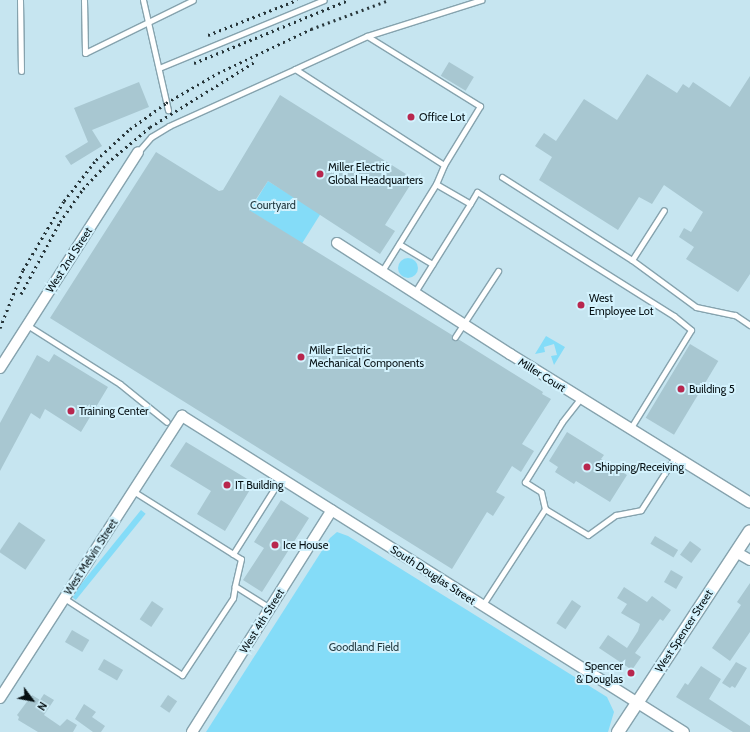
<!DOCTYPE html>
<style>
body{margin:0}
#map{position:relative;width:750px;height:732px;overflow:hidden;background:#c6e5f0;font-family:Cabin,sans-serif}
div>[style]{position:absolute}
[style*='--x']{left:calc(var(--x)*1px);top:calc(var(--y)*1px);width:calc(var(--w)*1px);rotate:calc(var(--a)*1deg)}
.green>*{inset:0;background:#84dcf8;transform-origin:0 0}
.round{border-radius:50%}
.building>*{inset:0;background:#a8c7d1;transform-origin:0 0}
.roads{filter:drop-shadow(1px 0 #86a3ae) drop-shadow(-1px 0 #86a3ae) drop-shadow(0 1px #86a3ae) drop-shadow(0 -1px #86a3ae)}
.service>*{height:5px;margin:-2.5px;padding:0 2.5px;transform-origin:2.5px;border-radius:2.5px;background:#fff}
.minor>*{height:10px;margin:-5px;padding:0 5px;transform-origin:5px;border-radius:5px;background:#fff}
.tertiary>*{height:12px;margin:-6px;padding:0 6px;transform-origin:6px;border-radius:6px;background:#fff}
.rail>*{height:3px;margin-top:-1.5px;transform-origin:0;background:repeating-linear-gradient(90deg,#273539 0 2px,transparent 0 6px)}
.dots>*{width:11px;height:11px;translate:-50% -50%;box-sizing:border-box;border:2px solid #d3f2fd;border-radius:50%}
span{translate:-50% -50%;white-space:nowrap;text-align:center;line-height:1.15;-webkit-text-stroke:4px #d3f2fd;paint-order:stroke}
.poi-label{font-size:11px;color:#050f12}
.left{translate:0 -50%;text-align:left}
.right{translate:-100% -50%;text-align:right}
.park-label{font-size:11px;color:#1d333a}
.street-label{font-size:11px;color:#050f12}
.north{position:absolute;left:12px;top:680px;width:40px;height:40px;-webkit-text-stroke:3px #d3f2fd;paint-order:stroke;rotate:122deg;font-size:11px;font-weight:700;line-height:16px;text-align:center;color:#050f12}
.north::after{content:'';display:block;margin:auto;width:14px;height:18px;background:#050f12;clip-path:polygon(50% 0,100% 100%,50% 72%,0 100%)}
</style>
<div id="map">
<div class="green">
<i style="left:268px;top:181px;width:62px;height:35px;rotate:32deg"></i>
<i class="round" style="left:398px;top:258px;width:20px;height:20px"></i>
<i style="clip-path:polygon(546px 336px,565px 347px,554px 365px,551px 356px,557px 355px,554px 344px,544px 347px,545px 352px,535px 354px)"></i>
<i style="left:141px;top:510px;width:6px;height:111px;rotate:39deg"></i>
<i style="clip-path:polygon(337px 532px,348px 536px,607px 697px,614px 712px,608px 732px,206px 732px,330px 538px)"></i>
</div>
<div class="building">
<i style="left:449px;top:62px;width:29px;height:16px;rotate:31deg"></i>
<i style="clip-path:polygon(647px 74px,677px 93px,683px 84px,689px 88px,693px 82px,730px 107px,750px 76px,750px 274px,738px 292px,686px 259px,694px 247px,679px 237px,684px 228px,691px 232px,703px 212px,664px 185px,652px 204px,639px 197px,618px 230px,539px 180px,552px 157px,535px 146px,544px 133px,556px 141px,584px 99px,617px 120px)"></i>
<i style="clip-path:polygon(139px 82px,149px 107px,92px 130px,102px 146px,71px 165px,65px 156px,88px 142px,74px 108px)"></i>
<i style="clip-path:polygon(280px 95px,414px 179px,385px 225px,395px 231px,380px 254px,268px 181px,249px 210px,452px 335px,453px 341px,458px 339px,543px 392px,542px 394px,551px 399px,522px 444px,534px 451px,521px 472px,512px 466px,496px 492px,505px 497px,493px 516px,487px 512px,452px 569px,50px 318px,156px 152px,219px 191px,223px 190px)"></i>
<i style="left:690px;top:344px;width:33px;height:86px;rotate:31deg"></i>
<i style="clip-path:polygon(54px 354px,108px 387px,81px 432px,45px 409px,40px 419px,31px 413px,0 471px,0 423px,37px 355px,49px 362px)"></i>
<i style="clip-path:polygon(567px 432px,604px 455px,601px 459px,627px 475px,610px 502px,576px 481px,574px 484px,555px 472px,558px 467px,549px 461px)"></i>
<i style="clip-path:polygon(186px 442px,254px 483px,225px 531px,197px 514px,211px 491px,170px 466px)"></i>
<i style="clip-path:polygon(281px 500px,309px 518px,262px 592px,243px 580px,264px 548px,254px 542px)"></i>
<i style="left:19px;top:522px;width:32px;height:36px;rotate:34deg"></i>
<i style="left:655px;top:536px;width:27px;height:9px;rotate:31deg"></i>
<i style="left:690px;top:541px;width:14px;height:17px;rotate:36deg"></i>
<i style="left:671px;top:570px;width:14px;height:14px;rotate:30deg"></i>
<i style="clip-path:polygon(750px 583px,750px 632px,730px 661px,712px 648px,741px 605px,737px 602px)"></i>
<i style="clip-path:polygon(624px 587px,647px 602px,652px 596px,671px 610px,663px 621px,660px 619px,635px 653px,641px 657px,632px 670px,599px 648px,608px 635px,627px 648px,638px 631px,640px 624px,621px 613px,627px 604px,617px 598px)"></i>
<i style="left:572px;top:600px;width:11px;height:28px;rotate:34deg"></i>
<i style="left:152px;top:601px;width:14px;height:22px;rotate:34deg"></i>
<i style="left:72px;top:630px;width:20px;height:14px;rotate:30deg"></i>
<i style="left:104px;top:659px;width:22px;height:12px;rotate:30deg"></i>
<i style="clip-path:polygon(736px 662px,747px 668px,735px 688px,732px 686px,730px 688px,722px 683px)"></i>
<i style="clip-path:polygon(701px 666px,721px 679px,709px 699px,750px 726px,750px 732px,733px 732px,676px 697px,685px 683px,688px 685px)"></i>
<i style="clip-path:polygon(44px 694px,54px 700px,44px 715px,60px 726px,67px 719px,77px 725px,73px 732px,38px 732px,18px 720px,19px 717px,17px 715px,32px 695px,40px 700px)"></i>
<i style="left:168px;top:695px;width:11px;height:14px;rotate:34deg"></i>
<i style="clip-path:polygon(84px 704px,96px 712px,92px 717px,105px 726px,101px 732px,93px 732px,75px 719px)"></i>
</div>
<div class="roads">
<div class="service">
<i style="--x:20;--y:0;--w:71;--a:89.2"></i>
<i style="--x:84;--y:0;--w:53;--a:88.9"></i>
<i style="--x:85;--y:53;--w:120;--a:-26.1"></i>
<i style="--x:143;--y:0;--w:113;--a:77.2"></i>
<i style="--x:367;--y:36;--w:120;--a:-17.5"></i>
<i style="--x:159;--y:68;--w:178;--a:-22.4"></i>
<i style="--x:138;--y:152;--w:20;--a:-49"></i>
<i style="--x:151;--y:137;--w:21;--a:-31"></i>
<i style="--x:169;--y:126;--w:138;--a:-24.3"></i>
<i style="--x:502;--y:177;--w:154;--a:32.6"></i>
<i style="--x:632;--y:260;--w:79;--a:36.3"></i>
<i style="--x:696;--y:307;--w:40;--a:12"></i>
<i style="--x:735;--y:315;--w:18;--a:34"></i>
<i style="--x:436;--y:184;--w:21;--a:-67"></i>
<i style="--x:444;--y:165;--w:177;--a:-147.2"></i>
<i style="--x:295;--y:69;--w:79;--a:-24.6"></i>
<i style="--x:367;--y:36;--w:133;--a:31.8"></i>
<i style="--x:480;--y:106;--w:69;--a:121.4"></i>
<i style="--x:470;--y:204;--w:14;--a:-60"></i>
<i style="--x:477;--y:192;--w:233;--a:32.2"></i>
<i style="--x:674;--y:316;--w:22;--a:39"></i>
<i style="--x:691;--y:330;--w:116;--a:121.6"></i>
<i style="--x:399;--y:244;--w:39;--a:31"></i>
<i style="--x:632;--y:260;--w:59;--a:-57.4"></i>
<i style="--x:382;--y:271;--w:102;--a:-58.2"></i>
<i style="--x:436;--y:184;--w:39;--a:30"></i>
<i style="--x:470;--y:204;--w:104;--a:122"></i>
<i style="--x:27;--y:325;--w:110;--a:32.4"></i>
<i style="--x:120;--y:384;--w:60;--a:39"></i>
<i style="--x:455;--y:337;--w:79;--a:-56.9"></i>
<i style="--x:133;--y:491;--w:118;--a:32.2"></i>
<i style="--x:233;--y:554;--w:90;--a:-57.7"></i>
<i style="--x:545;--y:509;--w:17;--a:-103"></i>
<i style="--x:541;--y:492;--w:19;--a:-148"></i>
<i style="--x:525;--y:482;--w:70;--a:-58.3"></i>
<i style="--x:562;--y:422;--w:29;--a:-52"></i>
<i style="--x:233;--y:554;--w:9;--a:32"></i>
<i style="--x:241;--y:559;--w:28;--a:103"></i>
<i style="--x:235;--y:586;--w:41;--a:32.2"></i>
<i style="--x:64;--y:598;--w:141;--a:33.1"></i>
<i style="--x:182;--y:675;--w:92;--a:-56.5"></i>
<i style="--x:233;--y:598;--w:12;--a:-81"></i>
<i style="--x:482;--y:606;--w:116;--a:-57"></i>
<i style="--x:545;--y:509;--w:50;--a:31.2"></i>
<i style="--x:588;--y:535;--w:34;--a:-36"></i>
<i style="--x:616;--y:515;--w:25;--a:-11"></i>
<i style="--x:641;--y:510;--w:63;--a:-57.3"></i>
</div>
<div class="minor">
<i style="--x:337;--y:243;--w:206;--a:32.7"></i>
<i style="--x:510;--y:354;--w:282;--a:31.8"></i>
<i style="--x:0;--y:368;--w:256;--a:-57.4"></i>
<i style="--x:736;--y:552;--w:16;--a:30"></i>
<i style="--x:0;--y:698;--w:336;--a:-57.2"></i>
<i style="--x:182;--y:416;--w:593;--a:32.19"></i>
<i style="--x:192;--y:732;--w:262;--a:-57.8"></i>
</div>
<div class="tertiary">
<i style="--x:618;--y:732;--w:240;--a:-56.7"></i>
</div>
</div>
<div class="rail">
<i style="--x:208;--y:35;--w:96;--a:-21.5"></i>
<i style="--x:194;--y:63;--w:166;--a:-22.2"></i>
<i style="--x:21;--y:294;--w:82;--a:-61.6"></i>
<i style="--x:60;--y:222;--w:40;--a:-55.1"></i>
<i style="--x:83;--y:189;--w:35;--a:-47"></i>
<i style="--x:107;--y:163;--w:56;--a:-39.9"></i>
<i style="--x:150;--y:127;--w:125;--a:-31.9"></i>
<i style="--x:0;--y:328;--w:62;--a:-68.4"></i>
<i style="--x:23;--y:270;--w:80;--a:-59.3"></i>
<i style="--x:64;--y:201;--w:52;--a:-52"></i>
<i style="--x:96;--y:160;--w:46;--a:-42.4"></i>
<i style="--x:130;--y:129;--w:44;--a:-35.8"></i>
<i style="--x:166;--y:103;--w:60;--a:-30"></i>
<i style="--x:218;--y:73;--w:103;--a:-25.3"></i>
<i style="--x:311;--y:29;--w:83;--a:-20.4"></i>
</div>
<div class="dots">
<i style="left:411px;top:117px;background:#b8274e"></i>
<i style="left:320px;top:174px;background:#b8274e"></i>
<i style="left:581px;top:305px;background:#b8274e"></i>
<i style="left:301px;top:357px;background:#b8274e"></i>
<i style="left:681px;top:389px;background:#b8274e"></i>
<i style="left:71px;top:411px;background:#b8274e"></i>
<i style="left:587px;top:467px;background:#b8274e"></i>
<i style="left:227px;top:485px;background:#b8274e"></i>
<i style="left:275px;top:545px;background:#b8274e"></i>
<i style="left:631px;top:673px;background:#b8274e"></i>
</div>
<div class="poi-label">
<span class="left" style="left:419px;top:117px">Office Lot</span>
<span class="left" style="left:328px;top:174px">Miller Electric<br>Global Headquarters</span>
<span class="left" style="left:589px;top:305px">West<br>Employee Lot</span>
<span class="left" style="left:309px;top:357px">Miller Electric<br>Mechanical Components</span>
<span class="left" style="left:689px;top:389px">Building 5</span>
<span class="left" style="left:79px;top:411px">Training Center</span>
<span class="left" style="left:595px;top:467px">Shipping/Receiving</span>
<span class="left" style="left:235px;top:485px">IT Building</span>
<span class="left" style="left:283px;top:545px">Ice House</span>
<span class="right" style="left:623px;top:673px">Spencer<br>&amp; Douglas</span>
</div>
<div class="park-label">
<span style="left:273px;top:205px">Courtyard</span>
<span style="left:364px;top:647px">Goodland Field</span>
</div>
<div class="street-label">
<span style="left:69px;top:260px;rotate:-57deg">West 2nd Street</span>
<span style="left:542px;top:375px;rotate:32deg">Miller Court</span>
<span style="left:91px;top:557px;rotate:-57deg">West Melvin Street</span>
<span style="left:433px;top:575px;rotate:33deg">South Douglas Street</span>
<span style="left:262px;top:621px;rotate:-58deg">West 4th Street</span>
<span style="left:684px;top:631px;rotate:-57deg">West Spencer Street</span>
</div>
<div class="north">N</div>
</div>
